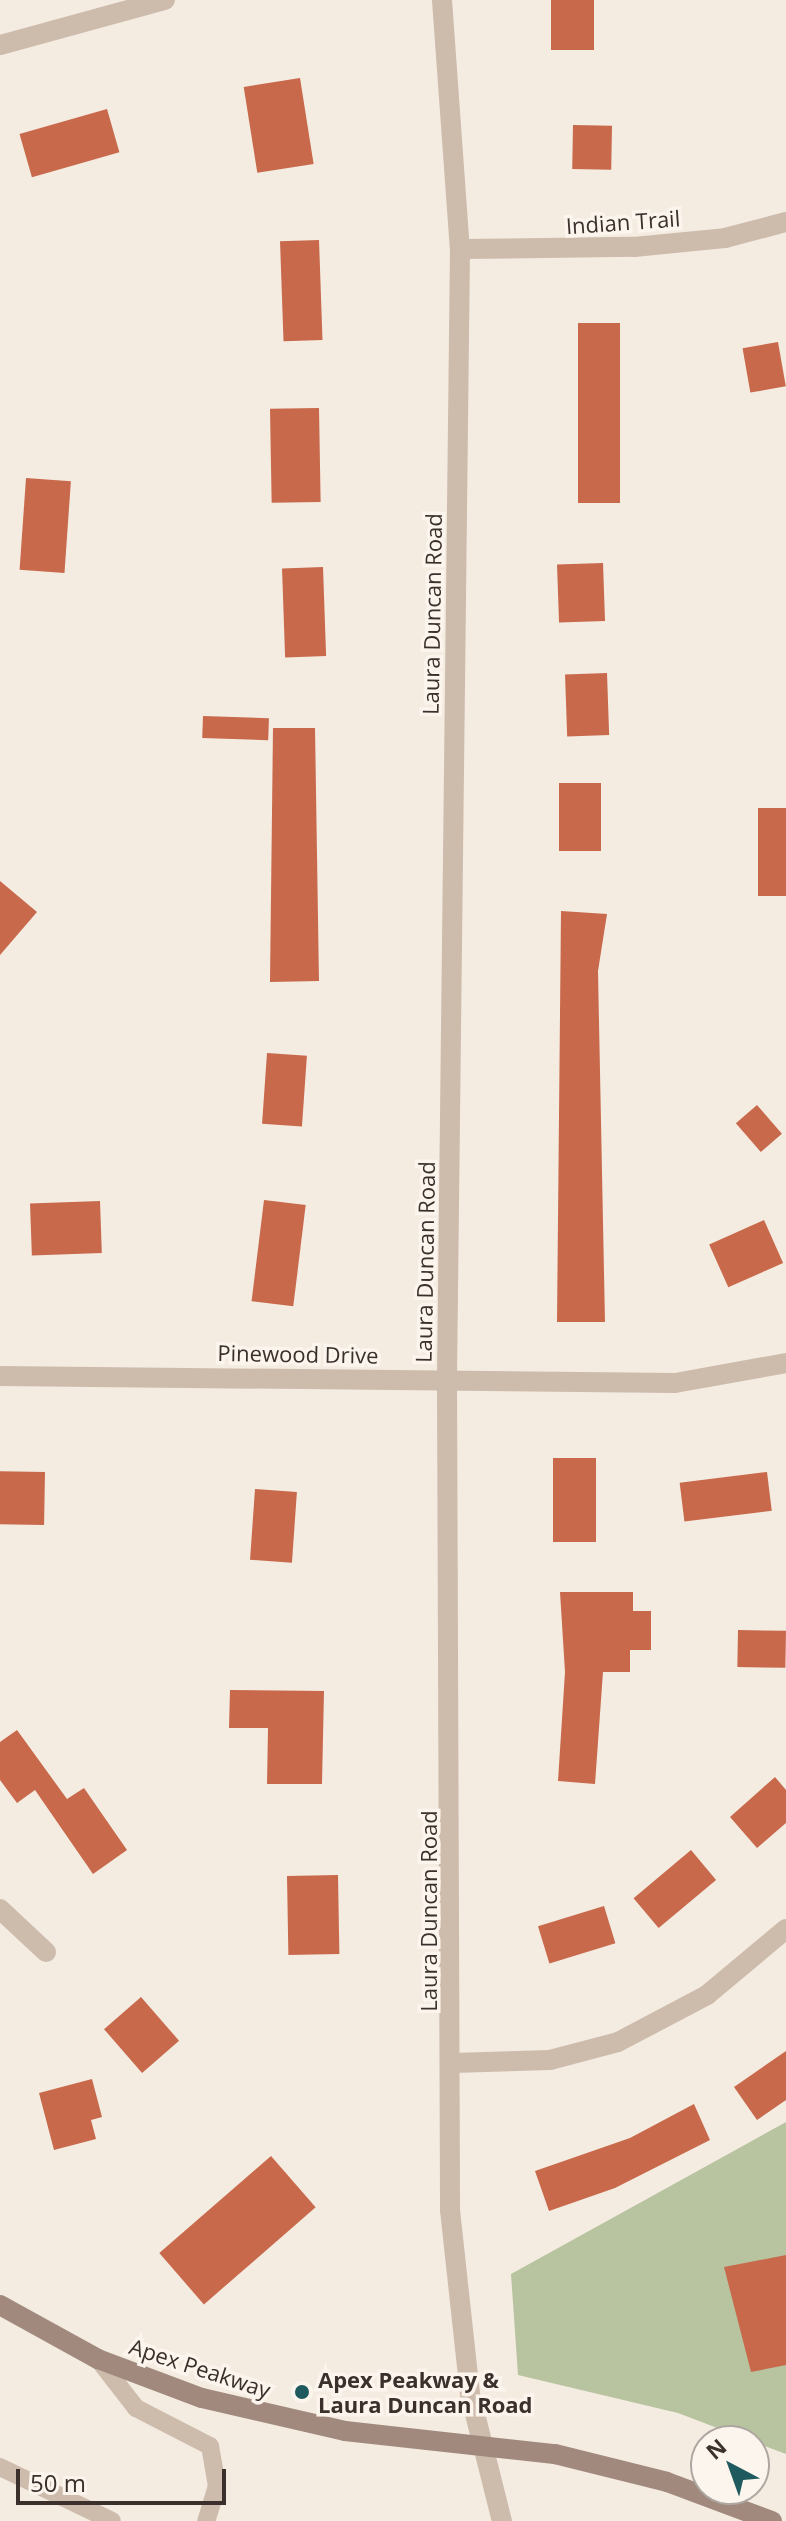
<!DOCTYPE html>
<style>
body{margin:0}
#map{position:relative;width:786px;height:2521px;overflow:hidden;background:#f4ebe1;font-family:"Open Sans",sans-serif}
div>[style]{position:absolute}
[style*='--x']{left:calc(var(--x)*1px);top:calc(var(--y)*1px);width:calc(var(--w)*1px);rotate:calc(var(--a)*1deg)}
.green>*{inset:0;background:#b8c4a0}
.building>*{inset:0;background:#c8694b;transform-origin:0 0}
.service>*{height:18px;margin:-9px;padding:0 9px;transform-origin:9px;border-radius:9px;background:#cdbbac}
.minor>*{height:20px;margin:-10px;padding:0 10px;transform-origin:10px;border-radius:10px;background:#cdbbac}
.tertiary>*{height:20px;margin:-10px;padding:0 10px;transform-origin:10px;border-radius:10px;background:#cdbbac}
.secondary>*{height:20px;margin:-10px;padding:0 10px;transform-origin:10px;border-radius:10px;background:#a18a7d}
.dots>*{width:22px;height:22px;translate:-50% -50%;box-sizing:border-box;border:4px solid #fbf5ee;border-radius:50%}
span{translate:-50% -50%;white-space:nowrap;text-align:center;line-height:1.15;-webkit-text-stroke:7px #fbf5ee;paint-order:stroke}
.street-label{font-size:22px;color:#3b302b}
.poi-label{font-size:22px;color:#3b302b;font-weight:700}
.left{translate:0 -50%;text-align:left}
.north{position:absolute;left:690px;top:2425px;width:80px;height:80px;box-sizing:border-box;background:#fbf5ee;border:2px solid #aea6a0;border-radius:50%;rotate:319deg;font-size:22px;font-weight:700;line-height:32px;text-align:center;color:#3b302b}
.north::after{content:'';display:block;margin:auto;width:28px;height:36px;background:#1f5a5e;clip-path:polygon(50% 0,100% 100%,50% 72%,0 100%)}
.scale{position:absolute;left:16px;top:2469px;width:210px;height:36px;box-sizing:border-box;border:4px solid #3b302b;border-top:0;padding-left:10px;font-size:24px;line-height:28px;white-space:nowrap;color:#3b302b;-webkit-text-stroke:6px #fbf5ee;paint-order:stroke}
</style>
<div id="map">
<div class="green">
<i style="clip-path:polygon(786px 2122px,786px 2454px,678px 2413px,518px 2375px,511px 2274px)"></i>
</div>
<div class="building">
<i style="left:551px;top:0;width:43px;height:50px"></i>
<i style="left:300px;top:78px;width:87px;height:57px;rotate:81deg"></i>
<i style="left:107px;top:109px;width:45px;height:91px;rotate:74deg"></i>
<i style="left:573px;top:125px;width:39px;height:44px;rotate:1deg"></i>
<i style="left:319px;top:240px;width:100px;height:39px;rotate:88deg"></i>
<i style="left:578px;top:323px;width:42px;height:180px"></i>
<i style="left:778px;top:342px;width:45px;height:36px;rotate:80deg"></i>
<i style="left:319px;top:408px;width:94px;height:49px;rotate:89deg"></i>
<i style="left:26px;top:478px;width:45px;height:92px;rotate:4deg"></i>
<i style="left:603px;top:563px;width:58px;height:46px;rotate:88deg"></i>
<i style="left:323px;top:567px;width:89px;height:41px;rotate:88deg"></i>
<i style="left:607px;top:673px;width:62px;height:42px;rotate:88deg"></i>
<i style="left:203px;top:716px;width:66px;height:22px;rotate:2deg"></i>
<i style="clip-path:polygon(273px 728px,315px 728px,319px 981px,270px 982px)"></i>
<i style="left:559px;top:783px;width:42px;height:68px"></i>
<i style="left:786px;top:808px;width:88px;height:28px;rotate:90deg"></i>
<i style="clip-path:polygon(0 881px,37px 912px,0 955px)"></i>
<i style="clip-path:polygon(561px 911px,607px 914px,598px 971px,605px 1322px,557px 1322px)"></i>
<i style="left:267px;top:1053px;width:40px;height:71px;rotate:4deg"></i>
<i style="left:757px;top:1105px;width:38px;height:28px;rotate:49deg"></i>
<i style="left:264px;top:1200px;width:42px;height:102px;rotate:7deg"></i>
<i style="left:100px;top:1201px;width:52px;height:70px;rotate:88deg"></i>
<i style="left:764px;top:1220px;width:47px;height:60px;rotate:66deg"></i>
<i style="left:596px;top:1458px;width:84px;height:43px;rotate:90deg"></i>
<i style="left:45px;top:1472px;width:53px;height:45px;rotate:91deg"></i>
<i style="left:767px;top:1472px;width:39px;height:88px;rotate:83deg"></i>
<i style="left:255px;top:1489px;width:42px;height:71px;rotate:4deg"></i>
<i style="clip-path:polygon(560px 1592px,633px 1592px,633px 1611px,651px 1611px,651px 1650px,630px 1650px,630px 1672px,603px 1672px,595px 1784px,558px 1781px,565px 1672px)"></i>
<i style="left:738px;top:1630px;width:48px;height:37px;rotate:1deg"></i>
<i style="clip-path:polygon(230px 1690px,324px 1691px,322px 1784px,267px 1784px,268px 1728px,229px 1728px)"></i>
<i style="clip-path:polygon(17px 1730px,67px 1799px,84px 1788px,127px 1850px,93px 1874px,35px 1790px,17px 1803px,0 1780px,0 1742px)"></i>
<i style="clip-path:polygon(775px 1777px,786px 1790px,786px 1823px,757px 1848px,730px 1817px)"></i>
<i style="left:691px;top:1850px;width:39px;height:75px;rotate:50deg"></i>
<i style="left:338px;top:1875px;width:79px;height:51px;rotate:89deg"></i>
<i style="left:604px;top:1906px;width:39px;height:69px;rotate:73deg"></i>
<i style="left:141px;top:1997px;width:58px;height:49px;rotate:49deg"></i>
<i style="clip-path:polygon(786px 2051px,786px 2100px,757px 2120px,734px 2087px)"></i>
<i style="clip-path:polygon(92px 2079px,102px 2117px,91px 2120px,96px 2139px,54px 2150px,39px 2093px)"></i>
<i style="clip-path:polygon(694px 2104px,710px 2140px,615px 2188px,549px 2211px,535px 2171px,630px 2138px)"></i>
<i style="left:271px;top:2156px;width:68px;height:148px;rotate:49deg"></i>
<i style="clip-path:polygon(786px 2255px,786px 2365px,751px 2372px,724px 2267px)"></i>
</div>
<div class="service">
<i style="--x:98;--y:2359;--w:62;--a:52.2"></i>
<i style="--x:136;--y:2408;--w:83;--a:27.2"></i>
<i style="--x:210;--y:2446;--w:41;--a:80.1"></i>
<i style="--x:217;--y:2486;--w:37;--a:107"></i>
<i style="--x:0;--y:2467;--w:124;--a:25.7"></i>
</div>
<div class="minor">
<i style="--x:0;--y:45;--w:171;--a:-15.3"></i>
<i style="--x:460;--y:249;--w:174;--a:-0.7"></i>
<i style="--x:634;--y:247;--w:91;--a:-5.6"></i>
<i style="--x:725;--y:238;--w:63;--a:-14.7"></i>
<i style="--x:0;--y:1376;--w:675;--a:0.59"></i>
<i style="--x:675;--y:1383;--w:113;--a:-10.2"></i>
<i style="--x:0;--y:1909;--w:63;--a:43.1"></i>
<i style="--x:453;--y:2063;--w:97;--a:-1.8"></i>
<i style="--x:550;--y:2060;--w:70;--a:-14.8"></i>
<i style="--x:618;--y:2042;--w:101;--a:-27.8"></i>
<i style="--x:707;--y:1995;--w:103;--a:-39.9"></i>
</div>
<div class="tertiary">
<i style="--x:442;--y:0;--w:250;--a:85.9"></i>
<i style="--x:460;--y:249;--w:1131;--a:90.66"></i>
<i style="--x:447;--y:1380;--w:830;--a:89.79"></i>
<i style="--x:450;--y:2210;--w:185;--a:83.8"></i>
<i style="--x:470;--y:2394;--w:131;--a:75.9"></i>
</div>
<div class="secondary">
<i style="--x:0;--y:2305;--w:112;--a:28.9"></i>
<i style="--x:98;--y:2359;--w:111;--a:20.6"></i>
<i style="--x:202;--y:2398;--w:147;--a:13"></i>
<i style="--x:345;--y:2431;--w:211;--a:6.3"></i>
<i style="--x:555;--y:2454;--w:115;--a:14"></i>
<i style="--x:667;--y:2482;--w:112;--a:20.4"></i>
</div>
<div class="dots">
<i style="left:302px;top:2392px;background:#1f5a5e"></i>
</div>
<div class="street-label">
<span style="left:623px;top:222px;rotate:-4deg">Indian Trail</span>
<span style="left:432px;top:614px;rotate:-89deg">Laura Duncan Road</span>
<span style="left:425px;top:1262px;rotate:-89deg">Laura Duncan Road</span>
<span style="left:298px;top:1354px;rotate:1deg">Pinewood Drive</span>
<span style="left:429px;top:1911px;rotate:-90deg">Laura Duncan Road</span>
<span style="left:200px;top:2368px;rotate:18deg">Apex Peakway</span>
</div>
<div class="poi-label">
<span class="left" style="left:318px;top:2392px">Apex Peakway &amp;<br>Laura Duncan Road</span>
</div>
<div class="north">N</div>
<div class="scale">50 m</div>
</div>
